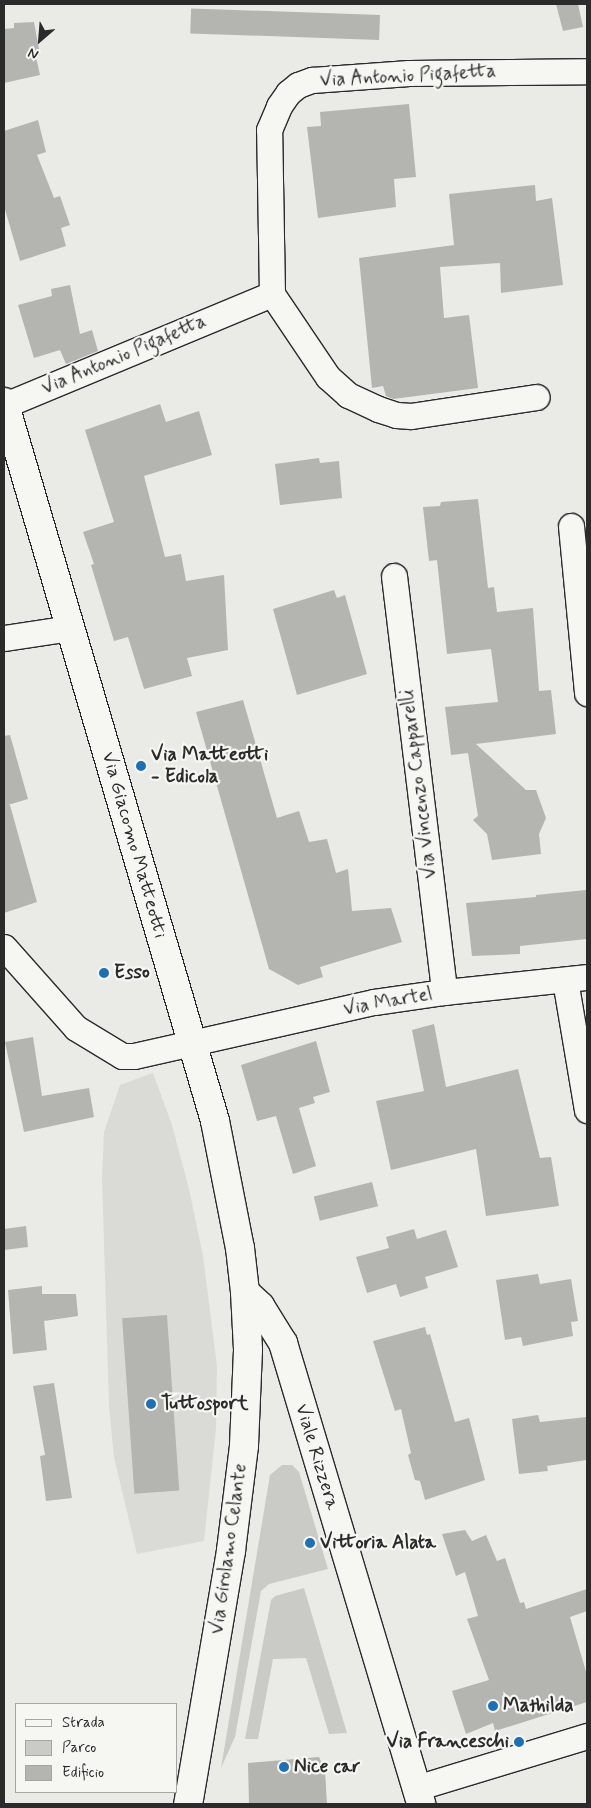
<!DOCTYPE html>
<style>
body{margin:0}
#map{position:relative;width:591px;height:1808px;overflow:hidden;background:#eaeae6;font-family:Mynerve,sans-serif}
div>[style]{position:absolute}
[style*='--x']{left:calc(var(--x)*1px);top:calc(var(--y)*1px);width:calc(var(--w)*1px);rotate:calc(var(--a)*1deg)}
.built>*{inset:0;background:#dadad6}
.green>*{inset:0;background:#cacac7}
.building>*{inset:0;background:#b4b4b1;transform-origin:0 0}
.roads{filter:drop-shadow(1px 0 #2b2b2b) drop-shadow(-1px 0 #2b2b2b) drop-shadow(0 1px #2b2b2b) drop-shadow(0 -1px #2b2b2b)}
.minor>*{height:25px;margin:-12.5px;padding:0 12.5px;transform-origin:12.5px;border-radius:12.5px;background:#f6f6f2}
.tertiary>*{height:28px;margin:-14px;padding:0 14px;transform-origin:14px;border-radius:14px;background:#f6f6f2}
.primary>*{height:28px;margin:-14px;padding:0 14px;transform-origin:14px;border-radius:14px;background:#f6f6f2}
.dots>*{width:14px;height:14px;translate:-50% -50%;box-sizing:border-box;border:2px solid #f6f6f2;border-radius:50%}
span{translate:-50% -50%;white-space:nowrap;text-align:center;line-height:1.15;-webkit-text-stroke:4.5px #f6f6f2;paint-order:stroke}
.street-label{font-size:19px;color:#2b2b2b}
.poi-label{font-size:19px;color:#2b2b2b;font-weight:700}
.left{translate:0 -50%;text-align:left}
.right{translate:-100% -50%;text-align:right}
.frame{position:absolute;inset:0;border:5px solid #2b2b2b;pointer-events:none}
.legend{position:absolute;left:15px;top:1703px;width:162px;height:90px;box-sizing:border-box;background:#f6f6f2;border:1px solid #a5a5a2;margin:0;padding:6px 9px;list-style:none;font-size:15px;color:#2b2b2b}
.legend li{display:flex;align-items:center;gap:10px;height:25px}
.legend b{width:25px;border:1px solid #a5a5a2}
.north{position:absolute;left:15px;top:15px;width:50px;height:50px;-webkit-text-stroke:4px #f6f6f2;paint-order:stroke;rotate:207deg;font-size:14px;font-weight:700;line-height:20px;text-align:center;color:#2b2b2b}
.north::after{content:'';display:block;margin:auto;width:18px;height:22px;background:#2b2b2b;clip-path:polygon(50% 0,100% 100%,50% 72%,0 100%)}
</style>
<div id="map">
<div class="built">
<i style="clip-path:polygon(153px 1073px,172px 1125px,189px 1189px,203px 1256px,217px 1366px,216px 1428px,204px 1541px,137px 1554px,114px 1457px,109px 1406px,102px 1177px,104px 1132px,120px 1085px)"></i>
</div>
<div class="green">
<i style="clip-path:polygon(282px 1465px,292px 1465px,299px 1472px,328px 1569px,269px 1584px,261px 1591px,235px 1737px,221px 1768px,270px 1475px)"></i>
<i style="clip-path:polygon(304px 1588px,347px 1733px,329px 1734px,306px 1658px,273px 1659px,258px 1739px,245px 1739px,271px 1600px,275px 1596px)"></i>
</div>
<div class="building">
<i style="clip-path:polygon(556px 4px,578px 4px,583px 27px,563px 31px)"></i>
<i style="left:380px;top:15px;width:25px;height:189px;rotate:92deg"></i>
<i style="clip-path:polygon(34px 22px,40px 55px,36px 57px,40px 75px,4px 83px,4px 29px,14px 28px,14px 23px)"></i>
<i style="clip-path:polygon(409px 104px,416px 177px,394px 179px,396px 207px,318px 218px,307px 127px,321px 126px,320px 112px)"></i>
<i style="clip-path:polygon(38px 120px,46px 152px,37px 155px,54px 198px,60px 196px,70px 225px,61px 228px,66px 246px,20px 261px,4px 206px,4px 131px)"></i>
<i style="clip-path:polygon(535px 185px,536px 201px,552px 198px,563px 285px,501px 293px,500px 263px,440px 267px,444px 318px,469px 315px,478px 388px,393px 399px,386px 396px,383px 386px,372px 388px,359px 258px,454px 245px,449px 194px)"></i>
<i style="clip-path:polygon(70px 285px,80px 334px,92px 330px,98px 351px,66px 364px,60px 350px,34px 358px,18px 305px,52px 296px,51px 289px)"></i>
<i style="clip-path:polygon(160px 404px,166px 422px,199px 411px,212px 455px,144px 476px,165px 557px,181px 554px,186px 581px,224px 575px,228px 650px,187px 658px,192px 676px,144px 689px,128px 637px,114px 641px,91px 565px,94px 564px,83px 532px,114px 522px,85px 430px)"></i>
<i style="clip-path:polygon(319px 458px,320px 463px,339px 461px,342px 498px,280px 505px,275px 464px)"></i>
<i style="clip-path:polygon(478px 499px,488px 588px,494px 587px,497px 612px,533px 608px,539px 691px,551px 690px,556px 734px,476px 744px,526px 790px,536px 790px,546px 818px,539px 834px,541px 854px,492px 860px,487px 834px,473px 820px,478px 816px,468px 753px,451px 755px,445px 707px,498px 702px,491px 649px,447px 654px,437px 560px,429px 561px,423px 507px,440px 506px,441px 502px)"></i>
<i style="clip-path:polygon(334px 590px,337px 598px,345px 595px,367px 674px,297px 695px,273px 609px)"></i>
<i style="clip-path:polygon(243px 700px,277px 818px,299px 811px,309px 842px,327px 839px,336px 873px,348px 869px,352px 911px,391px 908px,402px 942px,320px 967px,323px 977px,298px 985px,269px 969px,196px 712px)"></i>
<i style="clip-path:polygon(10px 735px,28px 799px,8px 805px,10px 805px,37px 902px,4px 913px,4px 736px)"></i>
<i style="clip-path:polygon(586px 890px,587px 939px,520px 946px,520px 954px,472px 956px,466px 903px,536px 897px,536px 895px)"></i>
<i style="clip-path:polygon(434px 1024px,446px 1087px,518px 1069px,540px 1158px,551px 1157px,559px 1206px,486px 1216px,476px 1149px,391px 1170px,376px 1101px,424px 1091px,412px 1030px)"></i>
<i style="clip-path:polygon(33px 1037px,42px 1096px,89px 1088px,94px 1117px,24px 1132px,5px 1042px)"></i>
<i style="clip-path:polygon(316px 1041px,330px 1092px,313px 1097px,315px 1103px,299px 1108px,316px 1166px,293px 1174px,276px 1116px,257px 1121px,241px 1065px)"></i>
<i style="left:372px;top:1182px;width:25px;height:60px;rotate:76deg"></i>
<i style="clip-path:polygon(26px 1226px,28px 1247px,4px 1250px,4px 1229px)"></i>
<i style="clip-path:polygon(414px 1229px,417px 1239px,446px 1230px,458px 1267px,425px 1277px,428px 1288px,400px 1297px,396px 1284px,367px 1293px,356px 1257px,389px 1248px,386px 1237px)"></i>
<i style="clip-path:polygon(538px 1274px,540px 1284px,571px 1279px,578px 1321px,571px 1322px,573px 1336px,523px 1346px,521px 1337px,505px 1340px,496px 1280px)"></i>
<i style="clip-path:polygon(42px 1286px,42px 1294px,76px 1294px,78px 1316px,44px 1321px,47px 1350px,13px 1354px,8px 1290px)"></i>
<i style="left:167px;top:1315px;width:176px;height:45px;rotate:86deg"></i>
<i style="clip-path:polygon(425px 1327px,427px 1335px,430px 1334px,455px 1422px,469px 1418px,485px 1480px,425px 1500px,420px 1481px,415px 1480px,408px 1455px,411px 1453px,401px 1409px,395px 1411px,373px 1341px)"></i>
<i style="clip-path:polygon(54px 1383px,72px 1498px,46px 1501px,40px 1456px,45px 1455px,33px 1386px)"></i>
<i style="clip-path:polygon(538px 1415px,540px 1422px,587px 1417px,587px 1460px,547px 1466px,548px 1471px,519px 1474px,512px 1419px)"></i>
<i style="clip-path:polygon(465px 1530px,472px 1541px,486px 1535px,497px 1561px,505px 1558px,520px 1603px,524px 1602px,526px 1609px,587px 1589px,587px 1611px,570px 1617px,587px 1675px,587px 1702px,495px 1731px,493px 1723px,466px 1734px,452px 1691px,489px 1680px,467px 1619px,478px 1616px,465px 1572px,456px 1576px,442px 1534px)"></i>
<i style="clip-path:polygon(319px 1757px,325px 1771px,327px 1804px,249px 1804px,248px 1763px)"></i>
</div>
<div class="roads">
<div class="minor">
<i style="--x:272;--y:294;--w:164;--a:-91"></i>
<i style="--x:269;--y:130;--w:26;--a:-67"></i>
<i style="--x:279;--y:106;--w:16;--a:-55"></i>
<i style="--x:288;--y:93;--w:13;--a:-39"></i>
<i style="--x:298;--y:85;--w:15;--a:-20"></i>
<i style="--x:312;--y:80;--w:97;--a:-4.1"></i>
<i style="--x:409;--y:73;--w:178;--a:-0.6"></i>
<i style="--x:5;--y:405;--w:289;--a:-22.6"></i>
<i style="--x:272;--y:294;--w:100;--a:56"></i>
<i style="--x:328;--y:377;--w:27;--a:42"></i>
<i style="--x:348;--y:395;--w:33;--a:25"></i>
<i style="--x:378;--y:409;--w:19;--a:18"></i>
<i style="--x:396;--y:415;--w:15;--a:4"></i>
<i style="--x:411;--y:416;--w:127;--a:-8.6"></i>
<i style="--x:571;--y:526;--w:168;--a:84.5"></i>
<i style="--x:394;--y:576;--w:419;--a:83.1"></i>
<i style="--x:4;--y:638;--w:67;--a:-8.6"></i>
<i style="--x:4;--y:947;--w:108;--a:48.4"></i>
<i style="--x:76;--y:1028;--w:54;--a:31.3"></i>
<i style="--x:122;--y:1056;--w:12;--a:0"></i>
<i style="--x:134;--y:1056;--w:246;--a:-12.7"></i>
<i style="--x:374;--y:1002;--w:71;--a:-8.1"></i>
<i style="--x:444;--y:992;--w:144;--a:-6"></i>
<i style="--x:565;--y:980;--w:132;--a:80.4"></i>
<i style="--x:416;--y:1788;--w:179;--a:-16.9"></i>
</div>
<div class="tertiary">
<i style="--x:245;--y:1292;--w:21;--a:43"></i>
<i style="--x:260;--y:1306;--w:44;--a:58.1"></i>
<i style="--x:283;--y:1343;--w:481;--a:73.3"></i>
</div>
<div class="primary">
<i style="--x:4;--y:402;--w:749;--a:73.64"></i>
<i style="--x:215;--y:1121;--w:129;--a:78.9"></i>
<i style="--x:240;--y:1248;--w:44;--a:83.5"></i>
<i style="--x:245;--y:1292;--w:58;--a:87"></i>
<i style="--x:248;--y:1350;--w:96;--a:92.4"></i>
<i style="--x:244;--y:1446;--w:106;--a:97.1"></i>
<i style="--x:231;--y:1551;--w:257;--a:99.6"></i>
</div>
</div>
<div class="dots">
<i style="left:141px;top:766px;background:#1f6fb2"></i>
<i style="left:104px;top:973px;background:#1f6fb2"></i>
<i style="left:151px;top:1404px;background:#1f6fb2"></i>
<i style="left:310px;top:1543px;background:#1f6fb2"></i>
<i style="left:493px;top:1706px;background:#1f6fb2"></i>
<i style="left:519px;top:1742px;background:#1f6fb2"></i>
<i style="left:284px;top:1767px;background:#1f6fb2"></i>
</div>
<div class="street-label">
<span style="left:408px;top:76px;rotate:-3deg">Via Antonio Pigafetta</span>
<span style="left:124px;top:355px;rotate:-23deg">Via Antonio Pigafetta</span>
<span style="left:419px;top:784px;rotate:-97deg">Via Vincenzo Capparelli</span>
<span style="left:134px;top:845px;rotate:74deg">Via Giacomo Matteotti</span>
<span style="left:388px;top:1002px;rotate:-10deg">Via Martel</span>
<span style="left:317px;top:1457px;rotate:73deg">Viale Rizzera</span>
<span style="left:229px;top:1549px;rotate:-82deg">Via Girolamo Celante</span>
</div>
<div class="poi-label">
<span class="left" style="left:151px;top:766px">Via Matteotti<br>- Edicola</span>
<span class="left" style="left:114px;top:973px">Esso</span>
<span class="left" style="left:161px;top:1404px">Tuttosport</span>
<span class="left" style="left:320px;top:1543px">Vittoria Alata</span>
<span class="left" style="left:503px;top:1706px">Mathilda</span>
<span class="right" style="left:509px;top:1742px">Via Franceschi</span>
<span class="left" style="left:294px;top:1767px">Nice car</span>
</div>
<div class="frame"></div>
<ul class="legend">
<li><b style="height:6px;background:#f6f6f2"></b>Strada</li>
<li><b style="height:14px;background:#cacac7"></b>Parco</li>
<li><b style="height:14px;background:#b4b4b1"></b>Edificio</li>
</ul>
<div class="north">N</div>
</div>
